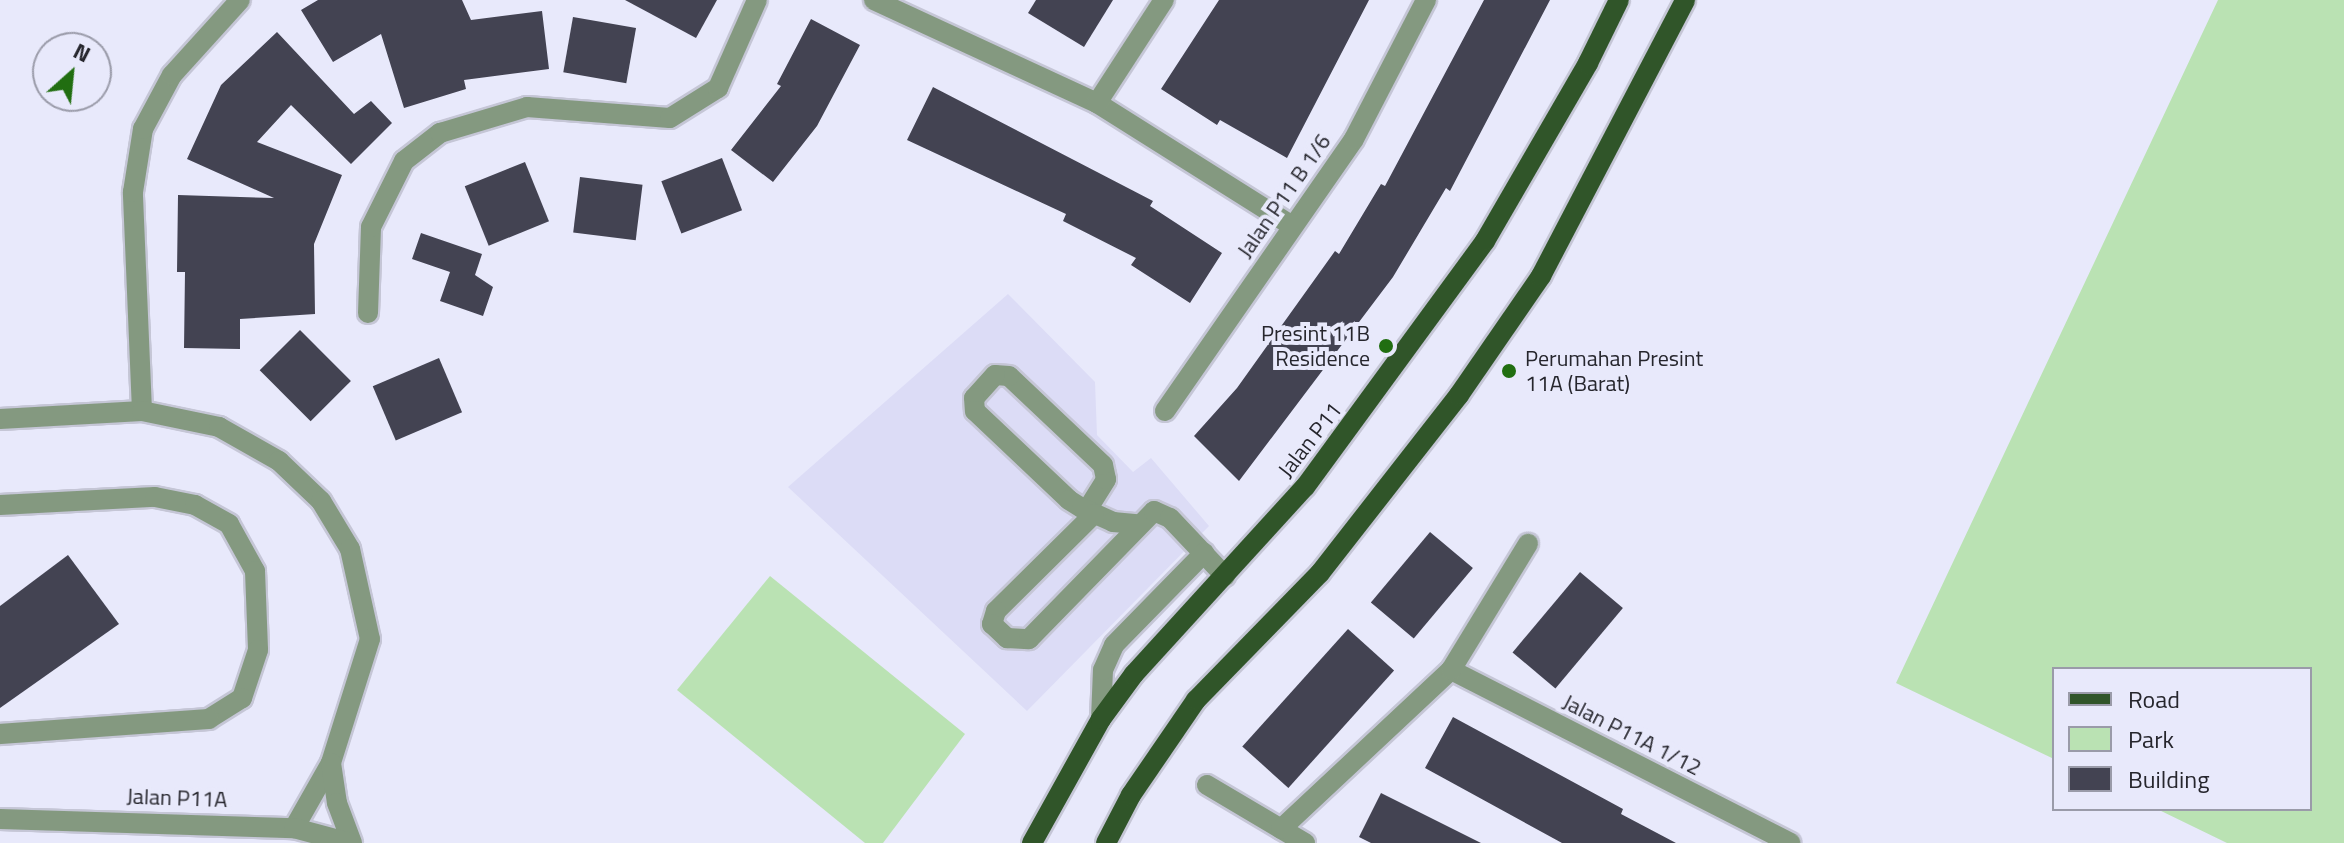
<!DOCTYPE html>
<style>
body{margin:0}
#map{position:relative;width:2344px;height:843px;overflow:hidden;background:#e8e9fb;font-family:"Titillium Web",sans-serif}
div>[style]{position:absolute}
[style*='--x']{left:calc(var(--x)*1px);top:calc(var(--y)*1px);width:calc(var(--w)*1px);rotate:calc(var(--a)*1deg)}
.built>*{inset:0;background:#dcdcf6}
.green>*{inset:0;background:#bae2b3}
.building>*{inset:0;background:#434352;transform-origin:0 0}
.roads{filter:drop-shadow(2px 0 #c5c6d6) drop-shadow(-2px 0 #c5c6d6) drop-shadow(0 2px #c5c6d6) drop-shadow(0 -2px #c5c6d6)}
.minor>*{height:20px;margin:-10px;padding:0 10px;transform-origin:10px;border-radius:10px;background:#849980}
.major>*{height:20px;margin:-10px;padding:0 10px;transform-origin:10px;border-radius:10px;background:#305529}
.dots>*{width:22px;height:22px;translate:-50% -50%;box-sizing:border-box;border:4px solid #e8e9fb;border-radius:50%}
span{translate:-50% -50%;white-space:nowrap;text-align:center;line-height:1.15;-webkit-text-stroke:8px #e8e9fb;paint-order:stroke}
.street-label{font-size:22px;color:#26262d}
.poi-label{font-size:22px;color:#26262d}
.right{translate:-100% -50%;text-align:right}
.left{translate:0 -50%;text-align:left}
.legend{position:absolute;left:2052px;top:667px;width:260px;height:144px;box-sizing:border-box;background:#e8e9fb;border:2px solid #9a9ba9;margin:0;padding:10px 14px;list-style:none;font-size:24px;color:#26262d}
.legend li{display:flex;align-items:center;gap:16px;height:40px}
.legend b{width:40px;border:2px solid #9a9ba9}
.north{position:absolute;left:32px;top:32px;width:80px;height:80px;box-sizing:border-box;background:#e8e9fb;border:2px solid #9a9ba9;border-radius:50%;rotate:27deg;font-size:22px;font-weight:700;line-height:32px;text-align:center;color:#26262d}
.north::after{content:'';display:block;margin:auto;width:28px;height:36px;background:#216e11;clip-path:polygon(50% 0,100% 100%,50% 72%,0 100%)}
</style>
<div id="map">
<div class="built">
<i style="clip-path:polygon(1008px 294px,1095px 382px,1097px 435px,1133px 472px,1151px 458px,1209px 526px,1027px 711px,788px 487px)"></i>
</div>
<div class="green">
<i style="clip-path:polygon(2218px 0,2344px 0,2344px 843px,2227px 843px,2157px 809px,2310px 809px,2310px 669px,2054px 669px,2054px 759px,1896px 683px)"></i>
<i style="clip-path:polygon(770px 576px,965px 734px,883px 843px,865px 843px,677px 690px)"></i>
</div>
<div class="building">
<i style="clip-path:polygon(318px 0,462px 0,471px 20px,542px 11px,549px 69px,464px 80px,466px 89px,404px 108px,381px 34px,333px 62px,301px 10px)"></i>
<i style="clip-path:polygon(625px 0,717px 0,696px 38px)"></i>
<i style="clip-path:polygon(1036px 0,1113px 0,1084px 47px,1028px 13px)"></i>
<i style="clip-path:polygon(1219px 0,1369px 0,1287px 158px,1220px 120px,1217px 125px,1161px 89px)"></i>
<i style="clip-path:polygon(1484px 0,1550px 0,1450px 191px,1446px 188px,1393px 277px,1239px 481px,1194px 436px,1237px 388px,1335px 251px,1339px 254px,1381px 184px,1385px 186px)"></i>
<i style="left:573px;top:17px;width:64px;height:56px;rotate:10deg"></i>
<i style="clip-path:polygon(811px 19px,860px 45px,817px 126px,773px 182px,731px 150px,781px 86px,777px 84px)"></i>
<i style="clip-path:polygon(277px 32px,354px 114px,371px 101px,392px 123px,351px 164px,291px 105px,257px 142px,342px 175px,314px 244px,315px 314px,240px 319px,240px 349px,184px 348px,185px 272px,177px 272px,178px 195px,274px 198px,187px 159px,221px 85px)"></i>
<i style="clip-path:polygon(933px 87px,1153px 201px,1150px 206px,1222px 253px,1190px 303px,1131px 265px,1136px 258px,1063px 221px,1066px 214px,907px 140px)"></i>
<i style="left:722px;top:158px;width:56px;height:65px;rotate:69deg"></i>
<i style="left:525px;top:162px;width:64px;height:65px;rotate:68deg"></i>
<i style="left:580px;top:177px;width:63px;height:56px;rotate:7deg"></i>
<i style="clip-path:polygon(421px 233px,482px 254px,475px 275px,493px 287px,483px 316px,440px 301px,450px 272px,412px 259px)"></i>
<i style="left:300px;top:330px;width:72px;height:57px;rotate:45deg"></i>
<i style="left:439px;top:358px;width:59px;height:72px;rotate:67deg"></i>
<i style="left:1430px;top:532px;width:56px;height:92px;rotate:40deg"></i>
<i style="clip-path:polygon(68px 555px,119px 624px,0 708px,0 606px)"></i>
<i style="left:1580px;top:572px;width:56px;height:105px;rotate:40deg"></i>
<i style="left:1348px;top:629px;width:62px;height:158px;rotate:42deg"></i>
<i style="clip-path:polygon(1453px 717px,1623px 809px,1621px 814px,1676px 843px,1562px 843px,1425px 768px)"></i>
<i style="clip-path:polygon(1381px 793px,1481px 843px,1371px 843px,1359px 837px)"></i>
</div>
<div class="roads">
<div class="minor">
<i style="--x:874;--y:0;--w:246;--a:24.8"></i>
<i style="--x:1097;--y:103;--w:229;--a:32.2"></i>
<i style="--x:1097;--y:103;--w:123;--a:-57"></i>
<i style="--x:368;--y:313;--w:86;--a:-88"></i>
<i style="--x:371;--y:227;--w:74;--a:-63.4"></i>
<i style="--x:404;--y:161;--w:46;--a:-37.9"></i>
<i style="--x:440;--y:133;--w:91;--a:-16.6"></i>
<i style="--x:527;--y:107;--w:143;--a:4.4"></i>
<i style="--x:670;--y:118;--w:57;--a:-32"></i>
<i style="--x:718;--y:88;--w:96;--a:-66.1"></i>
<i style="--x:142;--y:411;--w:219;--a:-92.4"></i>
<i style="--x:133;--y:192;--w:64;--a:-81"></i>
<i style="--x:143;--y:129;--w:61;--a:-61.8"></i>
<i style="--x:172;--y:75;--w:101;--a:-47.8"></i>
<i style="--x:1165;--y:411;--w:331;--a:-55.2"></i>
<i style="--x:1354;--y:139;--w:157;--a:-62.6"></i>
<i style="--x:0;--y:419;--w:142;--a:-3.2"></i>
<i style="--x:142;--y:411;--w:79;--a:11.7"></i>
<i style="--x:219;--y:427;--w:69;--a:29.5"></i>
<i style="--x:279;--y:461;--w:58;--a:43.6"></i>
<i style="--x:321;--y:501;--w:56;--a:58.9"></i>
<i style="--x:350;--y:549;--w:92;--a:77.5"></i>
<i style="--x:370;--y:639;--w:130;--a:107.5"></i>
<i style="--x:331;--y:763;--w:75;--a:119.6"></i>
<i style="--x:0;--y:505;--w:155;--a:-3"></i>
<i style="--x:155;--y:497;--w:41;--a:11.3"></i>
<i style="--x:195;--y:505;--w:39;--a:29"></i>
<i style="--x:229;--y:524;--w:54;--a:61"></i>
<i style="--x:255;--y:571;--w:79;--a:87.8"></i>
<i style="--x:258;--y:650;--w:51;--a:108.4"></i>
<i style="--x:242;--y:698;--w:39;--a:148"></i>
<i style="--x:209;--y:719;--w:210;--a:175.9"></i>
<i style="--x:1087;--y:510;--w:36;--a:-58"></i>
<i style="--x:1106;--y:479;--w:14;--a:-102"></i>
<i style="--x:1103;--y:465;--w:129;--a:-136.6"></i>
<i style="--x:1009;--y:376;--w:14;--a:-176"></i>
<i style="--x:995;--y:375;--w:31;--a:132"></i>
<i style="--x:974;--y:398;--w:13;--a:86"></i>
<i style="--x:975;--y:411;--w:129;--a:43.4"></i>
<i style="--x:1069;--y:500;--w:15;--a:32"></i>
<i style="--x:1082;--y:508;--w:34;--a:24"></i>
<i style="--x:1113;--y:522;--w:24;--a:5"></i>
<i style="--x:1094;--y:514;--w:138;--a:135.3"></i>
<i style="--x:996;--y:611;--w:14;--a:107"></i>
<i style="--x:992;--y:624;--w:21;--a:43"></i>
<i style="--x:1007;--y:638;--w:22;--a:3"></i>
<i style="--x:1029;--y:639;--w:179;--a:-45.7"></i>
<i style="--x:1154;--y:511;--w:17;--a:24"></i>
<i style="--x:1170;--y:518;--w:80;--a:46.5"></i>
<i style="--x:1451;--y:670;--w:381;--a:27"></i>
<i style="--x:1101;--y:719;--w:49;--a:-87.7"></i>
<i style="--x:1103;--y:670;--w:27;--a:-66"></i>
<i style="--x:1114;--y:645;--w:129;--a:-45.6"></i>
<i style="--x:331;--y:763;--w:40;--a:81.5"></i>
<i style="--x:337;--y:803;--w:43;--a:69.4"></i>
<i style="--x:1207;--y:785;--w:114;--a:30.6"></i>
<i style="--x:0;--y:819;--w:294;--a:1.8"></i>
<i style="--x:294;--y:828;--w:58;--a:15"></i>
<i style="--x:1281;--y:829;--w:233;--a:-43.1"></i>
<i style="--x:1451;--y:670;--w:148;--a:-58.6"></i>
</div>
<div class="major">
<i style="--x:1032;--y:843;--w:142;--a:-60.9"></i>
<i style="--x:1101;--y:719;--w:56;--a:-53.7"></i>
<i style="--x:1134;--y:674;--w:253;--a:-47.6"></i>
<i style="--x:1305;--y:487;--w:305;--a:-53.8"></i>
<i style="--x:1485;--y:241;--w:206;--a:-59.9"></i>
<i style="--x:1588;--y:63;--w:70;--a:-63.8"></i>
<i style="--x:1106;--y:843;--w:54;--a:-62.5"></i>
<i style="--x:1131;--y:795;--w:115;--a:-55.6"></i>
<i style="--x:1196;--y:700;--w:177;--a:-45.7"></i>
<i style="--x:1320;--y:573;--w:226;--a:-52"></i>
<i style="--x:1459;--y:395;--w:145;--a:-55.4"></i>
<i style="--x:1541;--y:276;--w:311;--a:-62.4"></i>
</div>
</div>
<div class="dots">
<i style="left:1386px;top:346px;background:#216e11"></i>
<i style="left:1509px;top:371px;background:#216e11"></i>
</div>
<div class="street-label">
<span style="left:1284px;top:196px;rotate:-55deg">Jalan P11 B 1/6</span>
<span style="left:1310px;top:440px;rotate:-52deg">Jalan P11</span>
<span style="left:1632px;top:735px;rotate:27deg">Jalan P11A 1/12</span>
<span style="left:177px;top:798px;rotate:2deg">Jalan P11A</span>
</div>
<div class="poi-label">
<span class="right" style="left:1370px;top:346px">Presint 11B<br>Residence</span>
<span class="left" style="left:1525px;top:371px">Perumahan Presint<br>11A (Barat)</span>
</div>
<ul class="legend">
<li><b style="height:10px;background:#305529"></b>Road</li>
<li><b style="height:22px;background:#bae2b3"></b>Park</li>
<li><b style="height:22px;background:#434352"></b>Building</li>
</ul>
<div class="north">N</div>
</div>
